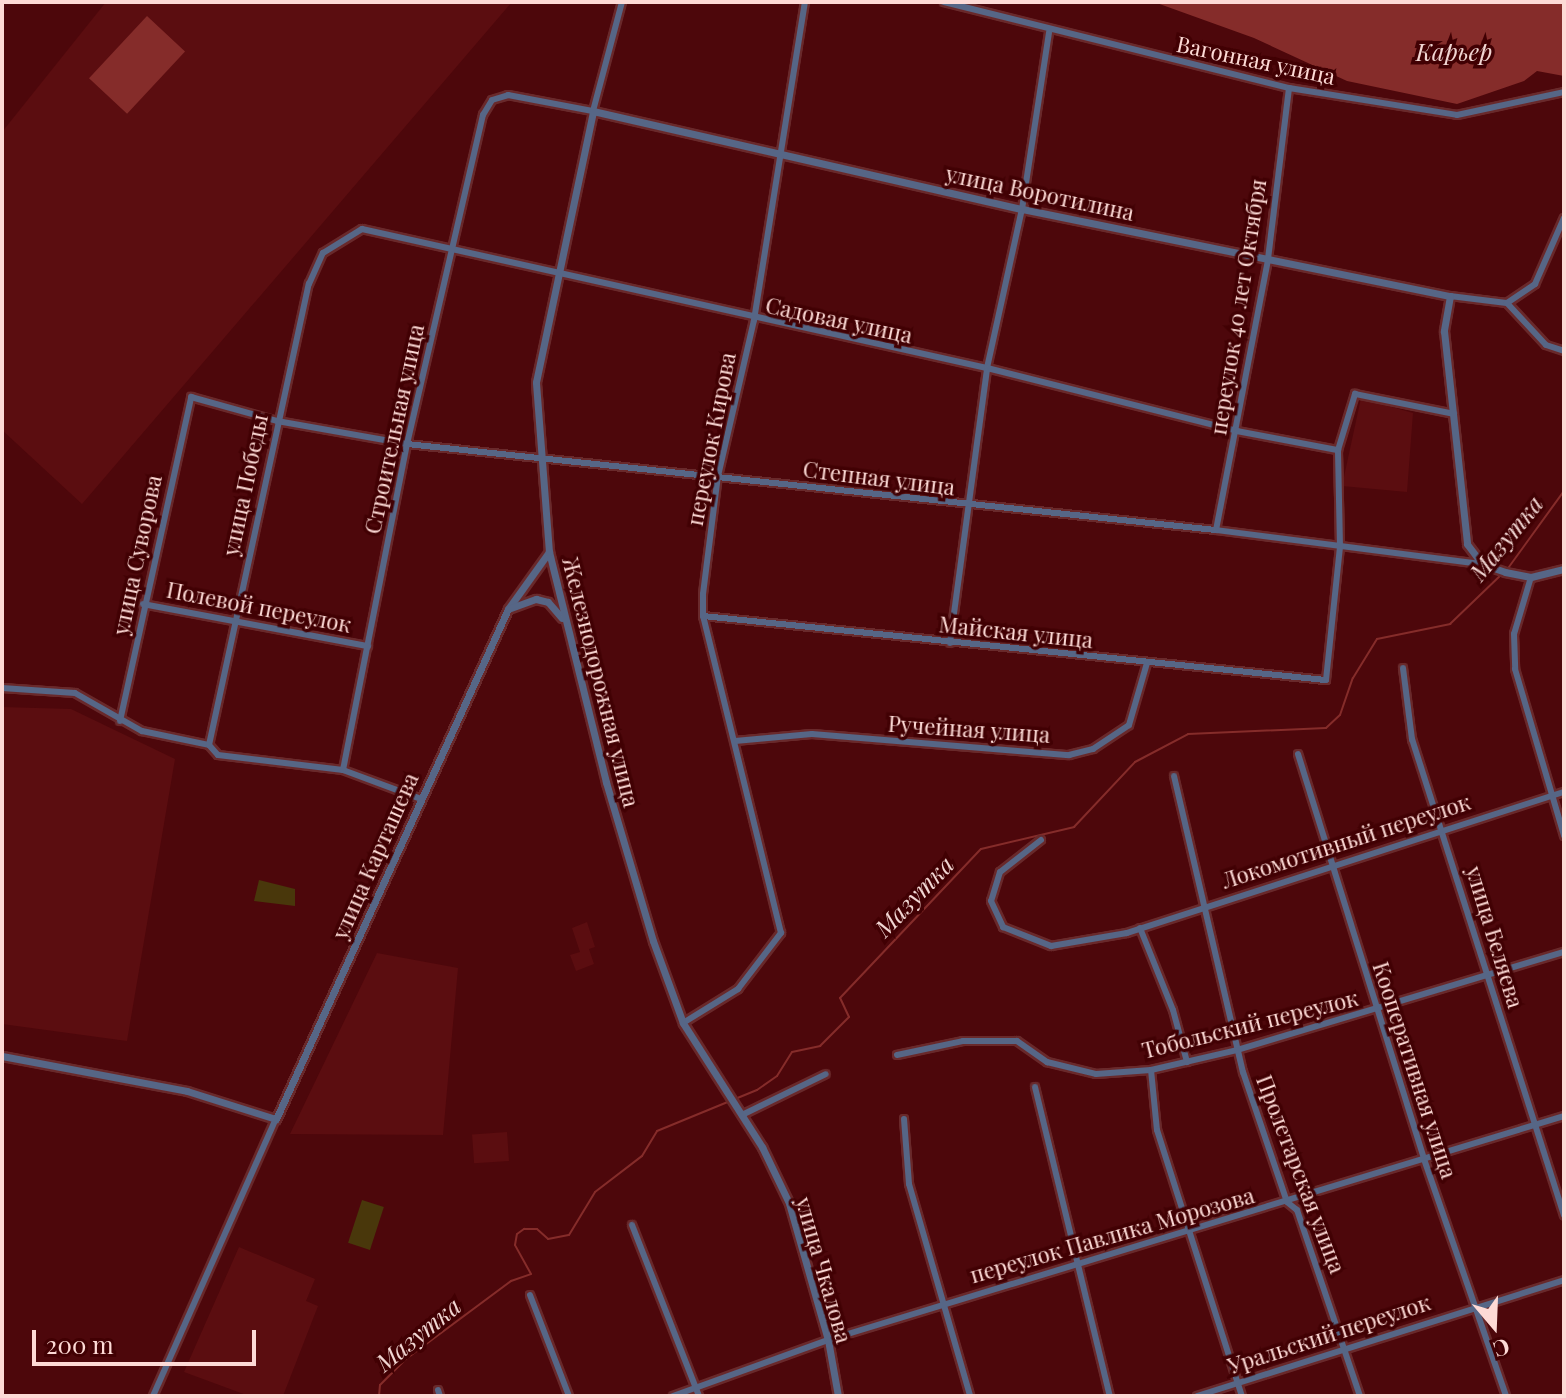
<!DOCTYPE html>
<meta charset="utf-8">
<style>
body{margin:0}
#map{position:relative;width:1566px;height:1398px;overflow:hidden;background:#4d070b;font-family:"Playfair Display",serif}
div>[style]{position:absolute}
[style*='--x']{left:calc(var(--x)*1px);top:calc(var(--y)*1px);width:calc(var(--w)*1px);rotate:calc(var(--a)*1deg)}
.built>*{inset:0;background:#5b0d10;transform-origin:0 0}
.green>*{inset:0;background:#49370b;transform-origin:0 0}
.water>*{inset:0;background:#852c2a;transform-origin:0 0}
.stream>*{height:2px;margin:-1px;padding:0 1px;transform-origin:1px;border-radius:1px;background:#852c2a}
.roads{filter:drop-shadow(2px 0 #69292b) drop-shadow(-2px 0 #69292b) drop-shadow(0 2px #69292b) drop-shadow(0 -2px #69292b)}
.minor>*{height:6px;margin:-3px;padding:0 3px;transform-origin:3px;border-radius:3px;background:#566686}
.tertiary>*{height:7px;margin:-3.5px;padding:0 3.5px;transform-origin:3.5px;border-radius:3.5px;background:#566686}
span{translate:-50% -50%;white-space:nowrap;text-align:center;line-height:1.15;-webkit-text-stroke:7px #410003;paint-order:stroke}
.street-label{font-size:22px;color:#fddad6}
.water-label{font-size:24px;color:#f1d6d3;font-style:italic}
.frame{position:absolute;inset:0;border:4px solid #fddad6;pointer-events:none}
.north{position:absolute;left:1454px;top:1286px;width:80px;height:80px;-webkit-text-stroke:6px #410003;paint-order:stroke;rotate:161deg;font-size:22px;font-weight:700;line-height:32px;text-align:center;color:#fddad6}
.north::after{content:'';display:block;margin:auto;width:28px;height:36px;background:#fddad6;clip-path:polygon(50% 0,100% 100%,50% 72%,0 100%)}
.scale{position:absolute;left:32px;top:1330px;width:224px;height:36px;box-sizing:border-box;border:4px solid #fddad6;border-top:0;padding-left:10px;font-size:24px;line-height:28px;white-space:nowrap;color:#fddad6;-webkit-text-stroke:6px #410003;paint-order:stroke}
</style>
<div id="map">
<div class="built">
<i style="clip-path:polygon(106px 2px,512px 2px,82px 504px,2px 430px,2px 132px)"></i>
<i style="clip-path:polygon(1361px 398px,1413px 413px,1407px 492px,1342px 486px)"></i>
<i style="clip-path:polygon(2px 707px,71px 709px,175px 759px,127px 1041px,2px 1024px)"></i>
<i style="clip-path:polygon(587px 922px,595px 947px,589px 949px,594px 964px,576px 971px,570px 955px,580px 952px,572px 928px)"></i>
<i style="clip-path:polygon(377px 953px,458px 968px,443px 1135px,290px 1134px)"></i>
<i style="left:507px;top:1132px;width:29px;height:35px;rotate:86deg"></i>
<i style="clip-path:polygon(239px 1247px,315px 1279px,306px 1301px,318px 1306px,283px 1396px,249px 1396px,184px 1372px)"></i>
</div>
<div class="green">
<i style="clip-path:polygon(259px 880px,295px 889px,295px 906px,254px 901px)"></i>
<i style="left:362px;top:1200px;width:23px;height:45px;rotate:18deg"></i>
</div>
<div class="water">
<i style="clip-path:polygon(1154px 2px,1564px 2px,1564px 76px,1537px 71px,1524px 81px,1457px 104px,1347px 81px,1254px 38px)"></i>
<i style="left:147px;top:16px;width:52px;height:85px;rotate:43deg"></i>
</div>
<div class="stream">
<i style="--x:1506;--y:571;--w:99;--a:-54.1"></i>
<i style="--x:379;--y:1396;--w:11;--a:-85"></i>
<i style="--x:380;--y:1385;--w:37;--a:-45"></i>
<i style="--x:406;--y:1359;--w:131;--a:-36.6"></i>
<i style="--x:511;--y:1281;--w:21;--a:-19"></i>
<i style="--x:531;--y:1274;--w:33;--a:-119"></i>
<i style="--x:515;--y:1245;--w:11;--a:-80"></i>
<i style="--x:517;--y:1234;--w:9;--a:-36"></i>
<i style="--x:524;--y:1229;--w:13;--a:0"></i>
<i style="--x:537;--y:1229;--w:15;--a:42"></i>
<i style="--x:548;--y:1239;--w:21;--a:-11"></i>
<i style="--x:569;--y:1235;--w:50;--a:-58.8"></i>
<i style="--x:595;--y:1192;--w:59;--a:-37.5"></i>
<i style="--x:642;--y:1156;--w:29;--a:-59"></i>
<i style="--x:657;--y:1131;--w:108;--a:-22.3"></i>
<i style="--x:757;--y:1090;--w:24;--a:-35"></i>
<i style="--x:777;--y:1076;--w:28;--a:-58"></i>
<i style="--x:792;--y:1052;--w:29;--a:-12"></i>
<i style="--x:820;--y:1046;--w:41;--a:-45"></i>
<i style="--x:849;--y:1017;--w:21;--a:-115"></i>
<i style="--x:840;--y:998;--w:205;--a:-46.6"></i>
<i style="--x:981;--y:849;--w:96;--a:-13.3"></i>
<i style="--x:1074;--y:827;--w:89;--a:-46.8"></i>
<i style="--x:1135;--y:762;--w:60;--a:-27.8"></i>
<i style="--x:1188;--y:734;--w:138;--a:-2.5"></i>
<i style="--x:1326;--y:728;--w:19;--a:-43"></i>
<i style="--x:1340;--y:715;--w:39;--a:-71"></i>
<i style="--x:1353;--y:678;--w:46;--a:-58.4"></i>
<i style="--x:1377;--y:639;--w:75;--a:-11.6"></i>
<i style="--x:1450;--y:624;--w:71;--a:-43.9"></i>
</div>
<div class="roads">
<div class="minor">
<i style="--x:944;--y:2;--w:356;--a:14"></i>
<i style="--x:1289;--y:88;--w:170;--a:9.1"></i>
<i style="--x:1457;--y:115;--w:109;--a:-12.1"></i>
<i style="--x:1450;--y:296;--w:57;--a:7"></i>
<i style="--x:1507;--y:303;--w:57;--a:47.1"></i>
<i style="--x:1546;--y:345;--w:19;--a:18"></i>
<i style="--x:1507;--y:303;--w:34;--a:-34"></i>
<i style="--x:1535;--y:284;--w:72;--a:-66.3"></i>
<i style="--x:1216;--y:530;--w:276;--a:-79.1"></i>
<i style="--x:1268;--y:259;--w:172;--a:-83"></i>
<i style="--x:1531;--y:577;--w:59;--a:106.6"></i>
<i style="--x:1514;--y:634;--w:35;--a:88"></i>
<i style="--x:1515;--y:669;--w:174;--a:73.6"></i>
<i style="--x:143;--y:604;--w:229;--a:10.6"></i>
<i style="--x:703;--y:616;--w:626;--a:5.87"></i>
<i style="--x:1326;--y:680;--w:134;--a:-84"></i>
<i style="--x:1340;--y:547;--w:97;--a:-91.2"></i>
<i style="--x:1338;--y:450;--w:59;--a:-73.1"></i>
<i style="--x:1355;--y:394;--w:101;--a:11.4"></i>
<i style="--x:950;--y:643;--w:277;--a:-82.3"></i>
<i style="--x:987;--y:368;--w:163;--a:-77.6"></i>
<i style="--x:1022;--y:209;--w:179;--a:-81.3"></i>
<i style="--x:1403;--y:668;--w:72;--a:82.8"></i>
<i style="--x:1412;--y:739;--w:500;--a:72.3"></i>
<i style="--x:2;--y:688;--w:73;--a:3.9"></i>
<i style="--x:75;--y:693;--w:77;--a:29.6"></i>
<i style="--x:142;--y:731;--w:68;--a:11.8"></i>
<i style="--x:209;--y:745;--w:13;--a:48"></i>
<i style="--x:218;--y:755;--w:126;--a:6.8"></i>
<i style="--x:343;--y:770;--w:83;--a:20.4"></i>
<i style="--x:120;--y:721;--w:332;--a:-77.6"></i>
<i style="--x:191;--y:397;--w:89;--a:15.6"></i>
<i style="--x:277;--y:421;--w:132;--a:10"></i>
<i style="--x:407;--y:444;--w:814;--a:6.07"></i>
<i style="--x:1216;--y:530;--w:268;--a:7.3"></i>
<i style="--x:735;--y:741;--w:77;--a:-5.2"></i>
<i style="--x:812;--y:734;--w:258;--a:4.7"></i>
<i style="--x:1069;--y:755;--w:25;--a:-14"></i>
<i style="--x:1093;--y:749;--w:43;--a:-33.7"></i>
<i style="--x:1129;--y:725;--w:65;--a:-73.8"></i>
<i style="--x:209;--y:745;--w:472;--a:-77.8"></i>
<i style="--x:309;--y:284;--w:34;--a:-66"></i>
<i style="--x:323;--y:253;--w:46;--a:-31.6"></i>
<i style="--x:362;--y:229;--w:640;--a:12.54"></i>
<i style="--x:987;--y:368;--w:258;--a:14.1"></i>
<i style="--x:1237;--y:431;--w:103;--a:10.7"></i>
<i style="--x:1298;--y:754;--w:424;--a:72.7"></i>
<i style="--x:1424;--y:1159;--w:251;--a:70.9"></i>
<i style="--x:343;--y:770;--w:332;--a:-78.9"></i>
<i style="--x:407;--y:444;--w:338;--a:-77"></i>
<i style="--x:483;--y:115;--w:17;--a:-59"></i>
<i style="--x:492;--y:100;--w:17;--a:-17"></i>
<i style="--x:508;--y:95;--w:86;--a:10.7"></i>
<i style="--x:593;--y:111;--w:113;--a:-75.1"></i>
<i style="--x:1174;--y:776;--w:304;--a:76.9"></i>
<i style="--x:1243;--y:1072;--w:137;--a:71.3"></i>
<i style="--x:1287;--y:1202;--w:13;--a:39"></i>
<i style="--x:1297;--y:1210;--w:196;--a:71.3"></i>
<i style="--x:1041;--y:840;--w:52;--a:142"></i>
<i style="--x:1000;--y:872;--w:30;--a:107"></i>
<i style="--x:991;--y:901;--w:29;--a:65"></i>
<i style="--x:1003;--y:927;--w:52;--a:21.6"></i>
<i style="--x:1051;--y:946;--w:77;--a:-9.7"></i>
<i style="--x:1127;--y:933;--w:459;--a:-17.9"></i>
<i style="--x:1140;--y:928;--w:88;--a:68.1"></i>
<i style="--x:1173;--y:1010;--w:54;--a:74.9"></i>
<i style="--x:683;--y:1023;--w:65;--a:-31.7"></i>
<i style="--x:738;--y:989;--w:71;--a:-52.5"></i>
<i style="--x:781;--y:933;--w:326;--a:-103.8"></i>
<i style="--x:703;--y:616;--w:22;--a:-90"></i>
<i style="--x:703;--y:594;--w:119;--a:-82.8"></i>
<i style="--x:718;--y:476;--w:160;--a:-77"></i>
<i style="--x:754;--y:320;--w:322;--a:-80.9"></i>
<i style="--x:897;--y:1055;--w:67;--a:-12"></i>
<i style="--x:963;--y:1041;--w:54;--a:0"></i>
<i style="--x:1017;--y:1041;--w:37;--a:35"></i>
<i style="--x:1047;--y:1062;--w:50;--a:13.8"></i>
<i style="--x:1096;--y:1074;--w:55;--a:-4.2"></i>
<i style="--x:1151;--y:1070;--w:88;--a:-13.1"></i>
<i style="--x:1237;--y:1050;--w:341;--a:-16.7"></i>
<i style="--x:1151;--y:1070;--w:60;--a:84.3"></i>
<i style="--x:1157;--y:1130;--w:279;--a:72.3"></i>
<i style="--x:1035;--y:1087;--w:318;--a:76.4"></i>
<i style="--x:742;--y:1115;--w:93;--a:-26"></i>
<i style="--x:904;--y:1119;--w:65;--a:85.6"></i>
<i style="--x:909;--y:1184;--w:221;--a:73.9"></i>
<i style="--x:632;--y:1225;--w:184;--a:68.6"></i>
<i style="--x:530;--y:1295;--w:108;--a:68.9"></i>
<i style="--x:438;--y:1390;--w:6;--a:72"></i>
<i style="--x:153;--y:1396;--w:303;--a:-66.1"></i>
<i style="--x:673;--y:1396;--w:165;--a:-19.9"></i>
<i style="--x:828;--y:1340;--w:769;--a:-16.93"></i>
<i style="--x:1197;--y:1396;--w:385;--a:-17.5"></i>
</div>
<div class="tertiary">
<i style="--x:508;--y:609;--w:70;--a:-54.3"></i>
<i style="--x:2;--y:1056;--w:188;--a:10.7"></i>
<i style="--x:187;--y:1091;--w:93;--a:17.5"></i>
<i style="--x:276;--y:1119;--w:560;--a:-65.54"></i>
<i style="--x:508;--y:609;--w:30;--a:-20"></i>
<i style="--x:536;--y:599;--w:12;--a:14"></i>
<i style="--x:548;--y:602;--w:21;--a:49"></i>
<i style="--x:838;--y:1396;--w:57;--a:-100.1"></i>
<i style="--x:828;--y:1340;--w:142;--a:-105.9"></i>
<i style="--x:789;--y:1203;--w:62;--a:-115.7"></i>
<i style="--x:762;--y:1147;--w:147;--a:-122.5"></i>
<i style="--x:683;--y:1023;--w:87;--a:-110.1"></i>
<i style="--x:653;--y:941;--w:166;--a:-106.5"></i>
<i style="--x:606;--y:782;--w:237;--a:-103.9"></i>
<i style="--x:549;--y:552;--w:170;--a:-94.4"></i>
<i style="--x:536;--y:382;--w:277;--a:-78.1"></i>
<i style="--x:593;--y:111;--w:440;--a:12.9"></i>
<i style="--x:1022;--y:209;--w:437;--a:11.5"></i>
<i style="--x:1450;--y:296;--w:36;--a:100"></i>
<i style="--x:1444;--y:331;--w:214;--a:83.8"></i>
<i style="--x:1467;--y:544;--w:25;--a:53"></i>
<i style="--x:1482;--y:564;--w:24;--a:19"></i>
<i style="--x:1505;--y:572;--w:26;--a:11"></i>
<i style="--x:1531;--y:577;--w:34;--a:-14"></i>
</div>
</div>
<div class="street-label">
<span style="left:1256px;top:60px;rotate:12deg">Вагонная улица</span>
<span style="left:1040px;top:193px;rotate:12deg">улица Воротилина</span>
<span style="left:1238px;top:307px;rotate:-81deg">переулок 40 лет Октября</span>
<span style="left:839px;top:320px;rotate:12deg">Садовая улица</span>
<span style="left:394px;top:429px;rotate:-78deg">Строительная улица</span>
<span style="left:711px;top:439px;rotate:-79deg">переулок Кирова</span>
<span style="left:879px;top:478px;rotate:7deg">Степная улица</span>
<span style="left:245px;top:485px;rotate:-78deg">улица Победы</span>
<span style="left:137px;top:555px;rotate:-78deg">улица Суворова</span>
<span style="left:259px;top:607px;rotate:11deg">Полевой переулок</span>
<span style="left:1016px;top:632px;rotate:6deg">Майская улица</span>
<span style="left:601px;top:682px;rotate:76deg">Железнодорожная улица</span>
<span style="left:969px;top:729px;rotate:4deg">Ручейная улица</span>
<span style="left:1346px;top:841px;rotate:-18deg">Локомотивный переулок</span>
<span style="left:375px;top:856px;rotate:-66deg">улица Карташева</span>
<span style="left:1495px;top:937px;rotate:73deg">улица Беляева</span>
<span style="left:1250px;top:1024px;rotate:-14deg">Тобольский переулок</span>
<span style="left:1415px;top:1070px;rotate:72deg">Кооперативная улица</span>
<span style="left:1301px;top:1174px;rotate:69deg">Пролетарская улица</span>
<span style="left:1112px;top:1235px;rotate:-16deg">переулок Павлика Морозова</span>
<span style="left:824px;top:1270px;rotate:74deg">улица Чкалова</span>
<span style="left:1329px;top:1334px;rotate:-18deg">Уральский переулок</span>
</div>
<div class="water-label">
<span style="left:1454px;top:52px">Карьер</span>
<span style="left:1506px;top:538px;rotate:-51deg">Мазутка</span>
<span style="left:914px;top:896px;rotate:-46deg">Мазутка</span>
<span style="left:418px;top:1334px;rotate:-39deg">Мазутка</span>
</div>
<div class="frame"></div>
<div class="north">С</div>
<div class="scale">200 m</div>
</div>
